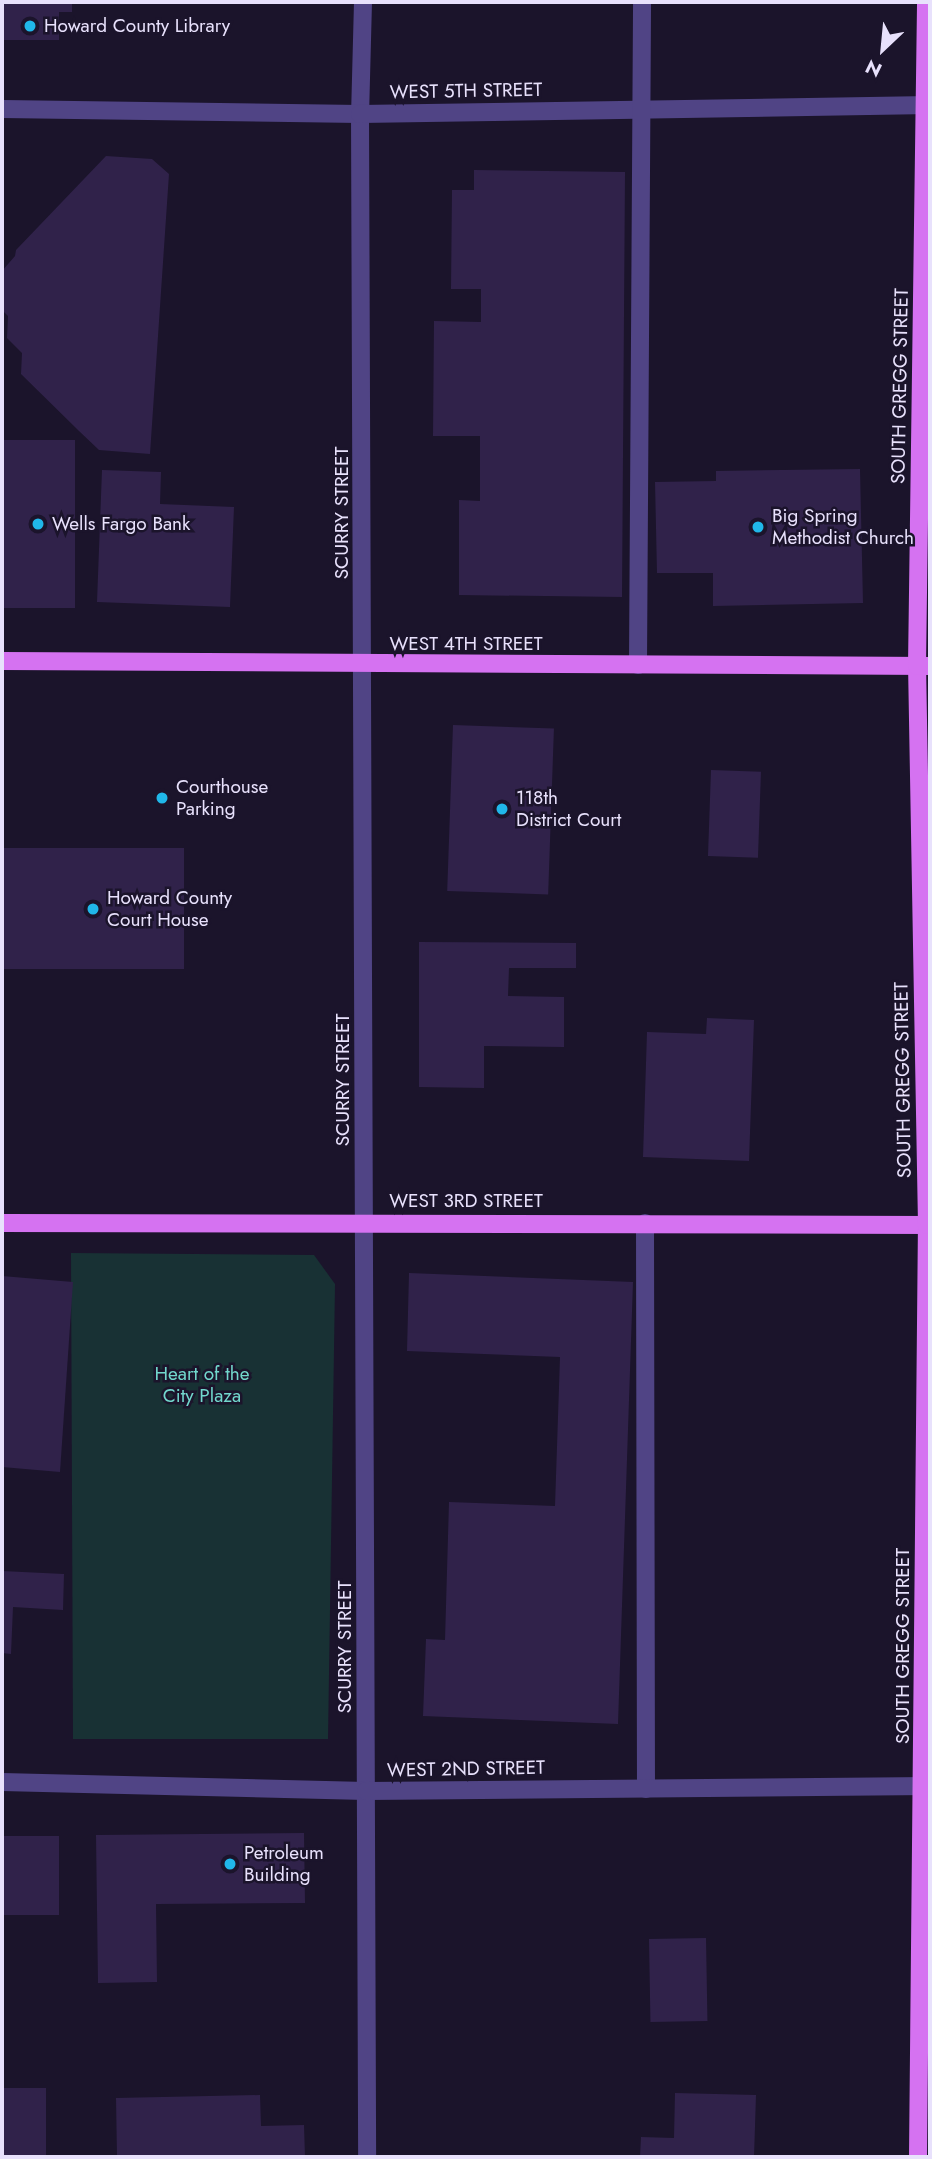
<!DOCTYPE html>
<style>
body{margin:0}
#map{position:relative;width:932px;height:2159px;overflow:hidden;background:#1b142b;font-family:Jost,sans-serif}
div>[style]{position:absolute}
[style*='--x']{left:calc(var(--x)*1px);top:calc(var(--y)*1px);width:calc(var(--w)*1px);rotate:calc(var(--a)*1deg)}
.green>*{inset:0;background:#183134}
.building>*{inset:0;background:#30224a;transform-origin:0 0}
.minor>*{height:18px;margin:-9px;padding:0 9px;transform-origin:9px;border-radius:9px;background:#504485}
.major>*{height:18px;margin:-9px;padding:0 9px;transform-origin:9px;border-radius:9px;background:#d572f1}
.dots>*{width:19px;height:19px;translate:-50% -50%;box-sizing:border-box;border:4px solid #1b142b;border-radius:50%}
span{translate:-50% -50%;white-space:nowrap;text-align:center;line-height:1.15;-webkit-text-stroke:5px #1b142b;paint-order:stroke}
.poi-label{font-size:19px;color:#e8e1fc}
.left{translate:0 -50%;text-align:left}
.street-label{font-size:19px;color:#e8e1fc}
.park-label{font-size:19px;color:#72d7cd}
.frame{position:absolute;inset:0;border:4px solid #e8e1fc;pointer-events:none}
.north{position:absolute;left:848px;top:14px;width:70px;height:70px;-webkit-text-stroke:5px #1b142b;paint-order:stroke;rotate:206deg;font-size:19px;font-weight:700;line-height:28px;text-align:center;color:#e8e1fc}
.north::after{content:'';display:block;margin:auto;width:24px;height:32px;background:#e8e1fc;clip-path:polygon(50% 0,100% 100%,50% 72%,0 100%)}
</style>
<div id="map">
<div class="green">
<i style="clip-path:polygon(71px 1253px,314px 1255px,335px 1284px,328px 1739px,73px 1739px)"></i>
</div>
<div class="building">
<i style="clip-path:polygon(2px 2px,72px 2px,72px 12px,59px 12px,59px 40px,2px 40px)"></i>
<i style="clip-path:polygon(106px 156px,152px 159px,169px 174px,150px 454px,99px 450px,79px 431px,21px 374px,22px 353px,7px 338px,8px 316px,2px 310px,2px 271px,15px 256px,16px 250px)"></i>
<i style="clip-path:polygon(474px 170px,625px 172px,622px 597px,459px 595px,459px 500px,480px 501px,480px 436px,433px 436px,434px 321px,481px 322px,481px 289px,451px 289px,452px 190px,474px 190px)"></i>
<i style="left:2px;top:440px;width:73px;height:168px"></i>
<i style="clip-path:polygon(860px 469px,863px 603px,713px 606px,713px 573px,657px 573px,655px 482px,716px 481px,716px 471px)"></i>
<i style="clip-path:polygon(102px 470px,161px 472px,160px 504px,234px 507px,230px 607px,97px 602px)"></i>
<i style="left:453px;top:725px;width:101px;height:166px;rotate:2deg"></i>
<i style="left:711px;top:770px;width:50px;height:86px;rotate:2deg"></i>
<i style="left:184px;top:848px;width:121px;height:182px;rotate:90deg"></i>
<i style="clip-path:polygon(419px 942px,576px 943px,576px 968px,509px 968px,508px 996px,564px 997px,564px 1047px,484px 1046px,484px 1088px,419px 1087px)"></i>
<i style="clip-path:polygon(707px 1018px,754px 1020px,749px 1161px,643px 1157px,647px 1032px,706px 1034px)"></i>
<i style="clip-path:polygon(409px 1273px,633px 1282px,618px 1724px,423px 1716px,426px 1639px,445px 1640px,449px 1502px,555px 1506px,560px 1357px,407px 1351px)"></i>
<i style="clip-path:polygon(2px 1276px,73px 1282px,60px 1472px,2px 1467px)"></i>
<i style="clip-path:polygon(2px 1571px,64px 1574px,63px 1610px,13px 1607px,11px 1654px,2px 1653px)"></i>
<i style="clip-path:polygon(304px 1833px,305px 1903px,156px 1904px,157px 1982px,98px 1983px,96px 1835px)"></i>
<i style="left:2px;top:1836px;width:57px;height:79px"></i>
<i style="left:706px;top:1938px;width:83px;height:57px;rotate:89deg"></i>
<i style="left:2px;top:2088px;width:44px;height:69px"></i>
<i style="clip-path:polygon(675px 2093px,756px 2095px,754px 2157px,640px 2157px,641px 2137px,674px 2138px)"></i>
<i style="clip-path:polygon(260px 2095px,261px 2126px,304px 2125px,305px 2157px,117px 2157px,116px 2098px)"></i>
</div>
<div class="minor">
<i style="--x:363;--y:2;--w:112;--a:91.5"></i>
<i style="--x:360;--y:114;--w:2043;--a:89.8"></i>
<i style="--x:2;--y:109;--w:358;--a:0.8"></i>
<i style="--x:360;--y:114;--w:570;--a:-0.9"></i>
<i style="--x:638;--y:665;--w:663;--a:-89.65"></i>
<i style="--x:645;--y:1223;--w:566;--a:89.9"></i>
<i style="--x:2;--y:1782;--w:364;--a:1.4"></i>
<i style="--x:366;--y:1791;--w:564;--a:-0.51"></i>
</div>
<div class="major">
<i style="--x:2;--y:661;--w:928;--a:0.31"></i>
<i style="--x:2;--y:1223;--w:928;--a:0.12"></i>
<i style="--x:918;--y:2157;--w:932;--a:-89.45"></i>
<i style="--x:927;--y:1225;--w:559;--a:-91.02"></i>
<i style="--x:917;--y:666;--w:664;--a:-89.22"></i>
</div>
<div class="dots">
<i style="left:30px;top:26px;background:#20b7e9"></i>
<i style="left:38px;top:524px;background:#20b7e9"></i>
<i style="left:758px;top:527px;background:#20b7e9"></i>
<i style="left:162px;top:798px;background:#20b7e9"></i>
<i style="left:502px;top:809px;background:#20b7e9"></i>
<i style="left:93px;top:909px;background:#20b7e9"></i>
<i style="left:230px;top:1864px;background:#20b7e9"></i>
</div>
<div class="poi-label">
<span class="left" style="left:44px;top:26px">Howard County Library</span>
<span class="left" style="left:772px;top:527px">Big Spring<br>Methodist Church</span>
<span class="left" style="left:52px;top:524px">Wells Fargo Bank</span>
<span class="left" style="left:176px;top:798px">Courthouse<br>Parking</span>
<span class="left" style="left:516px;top:809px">118th<br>District Court</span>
<span class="left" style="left:107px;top:909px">Howard County<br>Court House</span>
<span class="left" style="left:244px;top:1864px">Petroleum<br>Building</span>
</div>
<div class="street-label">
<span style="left:466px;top:91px;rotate:-1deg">WEST 5TH STREET</span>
<span style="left:900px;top:386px;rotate:-89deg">SOUTH GREGG STREET</span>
<span style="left:342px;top:513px;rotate:-90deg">SCURRY STREET</span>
<span style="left:466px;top:644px">WEST 4TH STREET</span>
<span style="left:343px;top:1080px;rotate:-90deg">SCURRY STREET</span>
<span style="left:903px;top:1080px;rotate:-91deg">SOUTH GREGG STREET</span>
<span style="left:466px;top:1201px">WEST 3RD STREET</span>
<span style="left:903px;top:1646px;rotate:-90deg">SOUTH GREGG STREET</span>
<span style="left:345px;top:1647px;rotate:-90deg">SCURRY STREET</span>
<span style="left:466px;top:1769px;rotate:-1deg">WEST 2ND STREET</span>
</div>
<div class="park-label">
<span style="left:202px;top:1385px">Heart of the<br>City Plaza</span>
</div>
<div class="frame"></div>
<div class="north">N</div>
</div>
